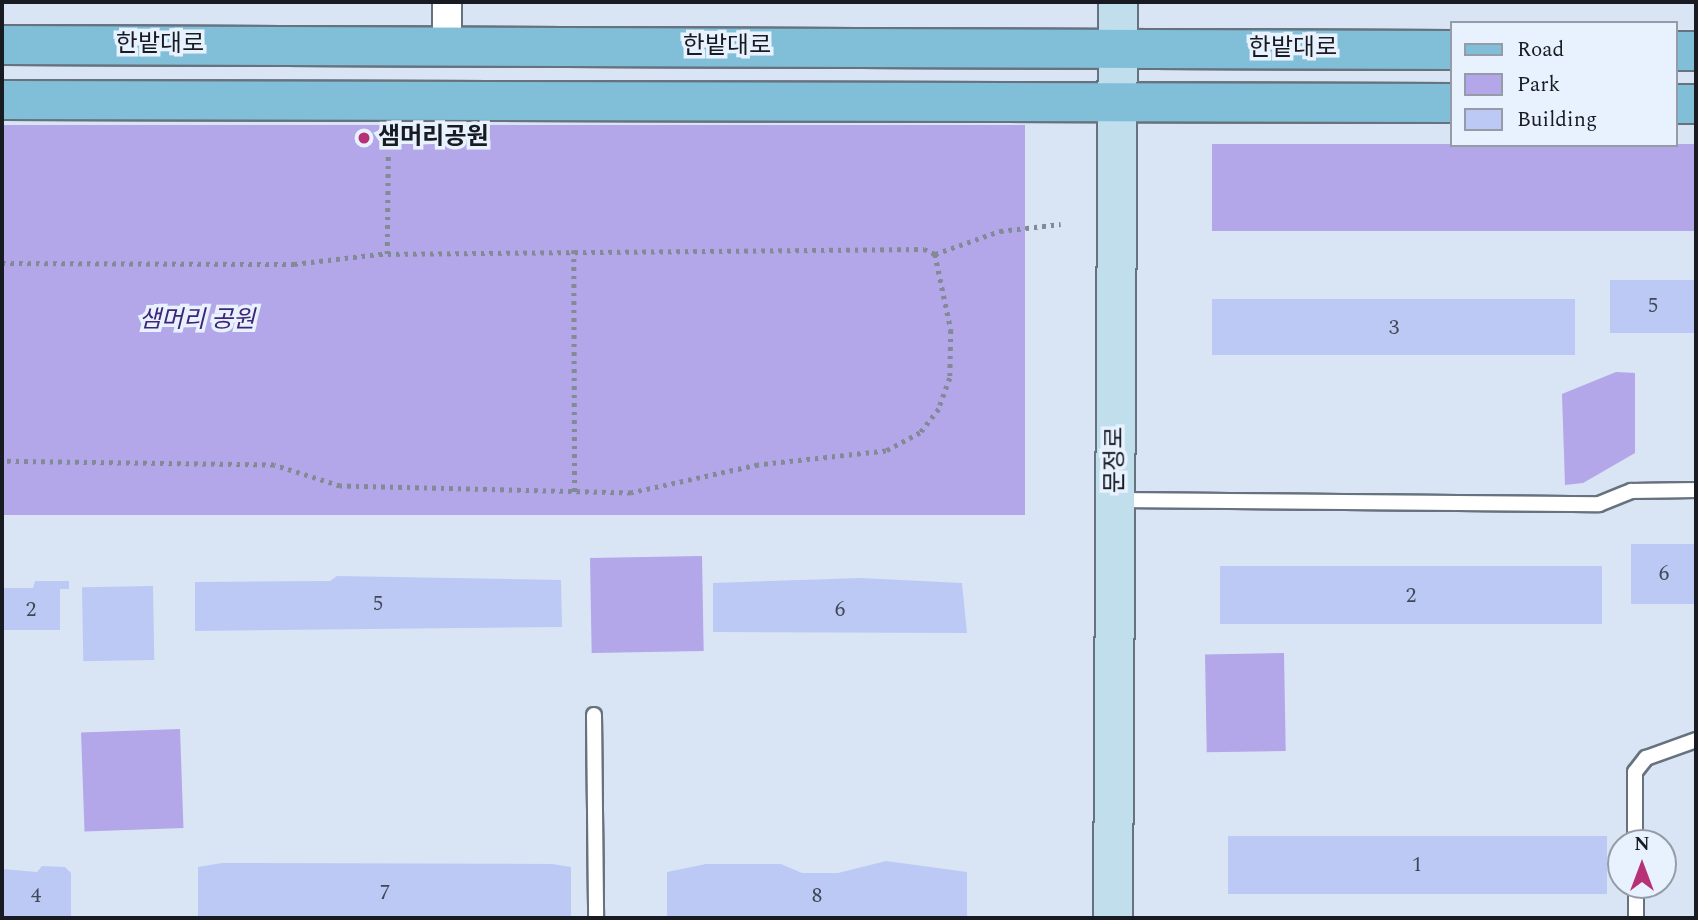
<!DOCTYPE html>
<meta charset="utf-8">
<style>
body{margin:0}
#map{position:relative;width:1698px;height:920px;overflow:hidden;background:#d9e5f5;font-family:Spectral,"Noto Sans KR",serif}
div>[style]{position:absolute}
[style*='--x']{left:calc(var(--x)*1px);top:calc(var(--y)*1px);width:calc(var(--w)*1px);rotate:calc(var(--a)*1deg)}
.green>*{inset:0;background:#b3a6e9;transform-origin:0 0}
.building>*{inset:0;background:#bcc9f5;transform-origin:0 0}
.path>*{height:4.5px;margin-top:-2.25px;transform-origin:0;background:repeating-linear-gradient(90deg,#828a96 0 3.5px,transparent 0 8.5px)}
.roads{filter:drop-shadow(2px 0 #67727f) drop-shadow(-2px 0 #67727f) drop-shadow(0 2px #67727f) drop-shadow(0 -2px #67727f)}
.lane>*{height:14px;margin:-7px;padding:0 7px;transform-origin:7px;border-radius:7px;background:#fff}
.street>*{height:28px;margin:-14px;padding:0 14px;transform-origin:14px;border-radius:14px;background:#fff}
.secondary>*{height:38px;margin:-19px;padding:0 19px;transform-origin:19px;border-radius:19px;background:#c0deec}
.primary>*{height:38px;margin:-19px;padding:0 19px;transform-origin:19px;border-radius:19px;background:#81bed8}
.dots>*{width:19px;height:19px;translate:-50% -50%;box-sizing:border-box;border:4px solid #e8f2ff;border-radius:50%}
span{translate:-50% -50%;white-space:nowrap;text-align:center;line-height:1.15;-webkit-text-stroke:7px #e8f2ff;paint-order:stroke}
.number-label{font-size:21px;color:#414757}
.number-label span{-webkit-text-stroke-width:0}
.street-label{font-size:24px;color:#181c22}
.poi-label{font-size:24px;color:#181c22;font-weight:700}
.left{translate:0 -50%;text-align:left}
.park-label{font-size:24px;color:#402479;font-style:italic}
.frame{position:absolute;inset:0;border:4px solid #181c22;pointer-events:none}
.legend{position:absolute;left:1450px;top:21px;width:228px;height:126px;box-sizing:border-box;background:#e8f2ff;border:2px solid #959ca7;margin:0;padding:9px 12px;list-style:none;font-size:21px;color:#181c22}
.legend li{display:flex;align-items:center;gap:14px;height:35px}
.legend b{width:35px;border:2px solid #959ca7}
.north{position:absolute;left:1607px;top:829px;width:70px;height:70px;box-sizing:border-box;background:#e8f2ff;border:2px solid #959ca7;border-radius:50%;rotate:0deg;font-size:19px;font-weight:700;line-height:28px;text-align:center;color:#181c22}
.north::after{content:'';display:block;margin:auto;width:24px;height:32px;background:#b63175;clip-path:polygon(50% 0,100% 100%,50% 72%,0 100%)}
</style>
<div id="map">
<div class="green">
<i style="left:2px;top:125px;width:1023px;height:390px"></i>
<i style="left:1212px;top:144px;width:484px;height:87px"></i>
<i style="clip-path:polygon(1616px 372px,1635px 373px,1635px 453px,1583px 483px,1565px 485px,1562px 394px)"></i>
<i style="left:702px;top:556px;width:95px;height:112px;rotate:89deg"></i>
<i style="left:1284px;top:653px;width:98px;height:79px;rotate:89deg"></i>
<i style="left:180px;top:729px;width:99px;height:99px;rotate:88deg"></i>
</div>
<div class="building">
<i style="left:1610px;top:280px;width:86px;height:53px"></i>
<i style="left:1212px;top:299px;width:363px;height:56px"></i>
<i style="left:1631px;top:544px;width:65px;height:60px"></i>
<i style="left:1220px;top:566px;width:382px;height:58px"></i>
<i style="clip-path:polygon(337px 576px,561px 580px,562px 627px,195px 631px,195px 582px,330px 581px)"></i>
<i style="clip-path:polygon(861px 578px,962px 583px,967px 633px,713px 632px,713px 583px)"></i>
<i style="clip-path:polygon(35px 581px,69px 581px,69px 589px,60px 589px,60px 630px,2px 630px,2px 588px,33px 588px)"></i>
<i style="left:153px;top:586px;width:74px;height:71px;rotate:89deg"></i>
<i style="left:1228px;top:836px;width:379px;height:58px"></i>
<i style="clip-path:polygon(886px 861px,967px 872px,967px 918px,667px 918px,667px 872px,706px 864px,781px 864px,802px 873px,838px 873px)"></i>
<i style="clip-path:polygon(222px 863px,552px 864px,571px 867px,571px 918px,198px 918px,198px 867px)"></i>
<i style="clip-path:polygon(42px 866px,65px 867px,71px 873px,71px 918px,2px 918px,2px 869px,37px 872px)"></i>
</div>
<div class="path">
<i style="--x:574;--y:250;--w:245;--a:89.8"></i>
<i style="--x:387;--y:254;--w:99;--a:-89.4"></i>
<i style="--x:935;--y:254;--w:69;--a:-19.5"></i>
<i style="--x:1000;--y:231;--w:61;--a:-6.5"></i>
<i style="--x:2;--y:263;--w:292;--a:0.2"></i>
<i style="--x:294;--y:264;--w:86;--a:-6.7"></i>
<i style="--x:379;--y:254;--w:545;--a:-0.53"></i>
<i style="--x:924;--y:249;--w:12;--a:24"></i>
<i style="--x:935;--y:254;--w:78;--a:78.1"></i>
<i style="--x:951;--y:330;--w:48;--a:91.2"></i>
<i style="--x:950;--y:378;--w:33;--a:110"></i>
<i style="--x:939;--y:409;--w:31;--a:128"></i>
<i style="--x:920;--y:433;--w:38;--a:152"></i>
<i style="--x:886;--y:451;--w:129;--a:173.8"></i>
<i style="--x:758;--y:465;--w:130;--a:167.6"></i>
<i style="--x:631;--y:493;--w:291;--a:-178.6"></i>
<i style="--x:340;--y:486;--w:69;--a:-162.3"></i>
<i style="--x:274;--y:465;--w:272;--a:-179.2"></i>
</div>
<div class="roads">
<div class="lane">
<i style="--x:1117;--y:500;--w:482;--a:0.5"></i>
<i style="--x:1599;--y:504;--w:35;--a:-22"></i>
<i style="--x:1631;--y:491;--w:65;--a:-0.9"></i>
<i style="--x:594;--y:715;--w:203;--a:89.4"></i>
<i style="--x:1635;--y:843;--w:71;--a:-90"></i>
<i style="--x:1635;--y:772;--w:18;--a:-52"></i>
<i style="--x:1646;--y:758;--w:53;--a:-19.8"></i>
<i style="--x:1636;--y:885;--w:33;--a:90"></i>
</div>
<div class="street">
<i style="--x:447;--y:2;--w:44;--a:90"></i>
</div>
<div class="secondary">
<i style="--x:1113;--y:918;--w:916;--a:-89.69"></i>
</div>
<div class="primary">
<i style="--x:2;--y:45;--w:1449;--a:0.2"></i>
<i style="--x:1675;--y:51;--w:21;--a:0"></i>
<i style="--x:2;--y:100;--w:1449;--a:0.12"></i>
<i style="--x:1675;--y:104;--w:21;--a:0"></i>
</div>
</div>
<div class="dots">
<i style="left:364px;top:138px;background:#b63175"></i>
</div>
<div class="number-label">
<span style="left:1653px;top:306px">5</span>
<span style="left:1394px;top:328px">3</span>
<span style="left:1664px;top:574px">6</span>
<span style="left:1411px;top:596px">2</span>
<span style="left:378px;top:604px">5</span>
<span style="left:31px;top:610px">2</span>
<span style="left:840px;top:610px">6</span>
<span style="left:1417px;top:865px">1</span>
<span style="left:385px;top:893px">7</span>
<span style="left:36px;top:896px">4</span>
<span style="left:817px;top:896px">8</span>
</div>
<div class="street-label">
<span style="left:160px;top:45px">한밭대로</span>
<span style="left:727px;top:47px">한밭대로</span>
<span style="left:1293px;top:49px">한밭대로</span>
<span style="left:1116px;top:460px;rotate:-90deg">문정로</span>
</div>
<div class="poi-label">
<span class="left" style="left:378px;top:138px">샘머리공원</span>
</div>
<div class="park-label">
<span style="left:197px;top:321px">샘머리 공원</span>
</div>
<div class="frame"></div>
<ul class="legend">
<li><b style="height:9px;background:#81bed8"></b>Road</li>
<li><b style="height:19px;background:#b3a6e9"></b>Park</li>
<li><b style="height:19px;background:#bcc9f5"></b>Building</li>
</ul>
<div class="north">N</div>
</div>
